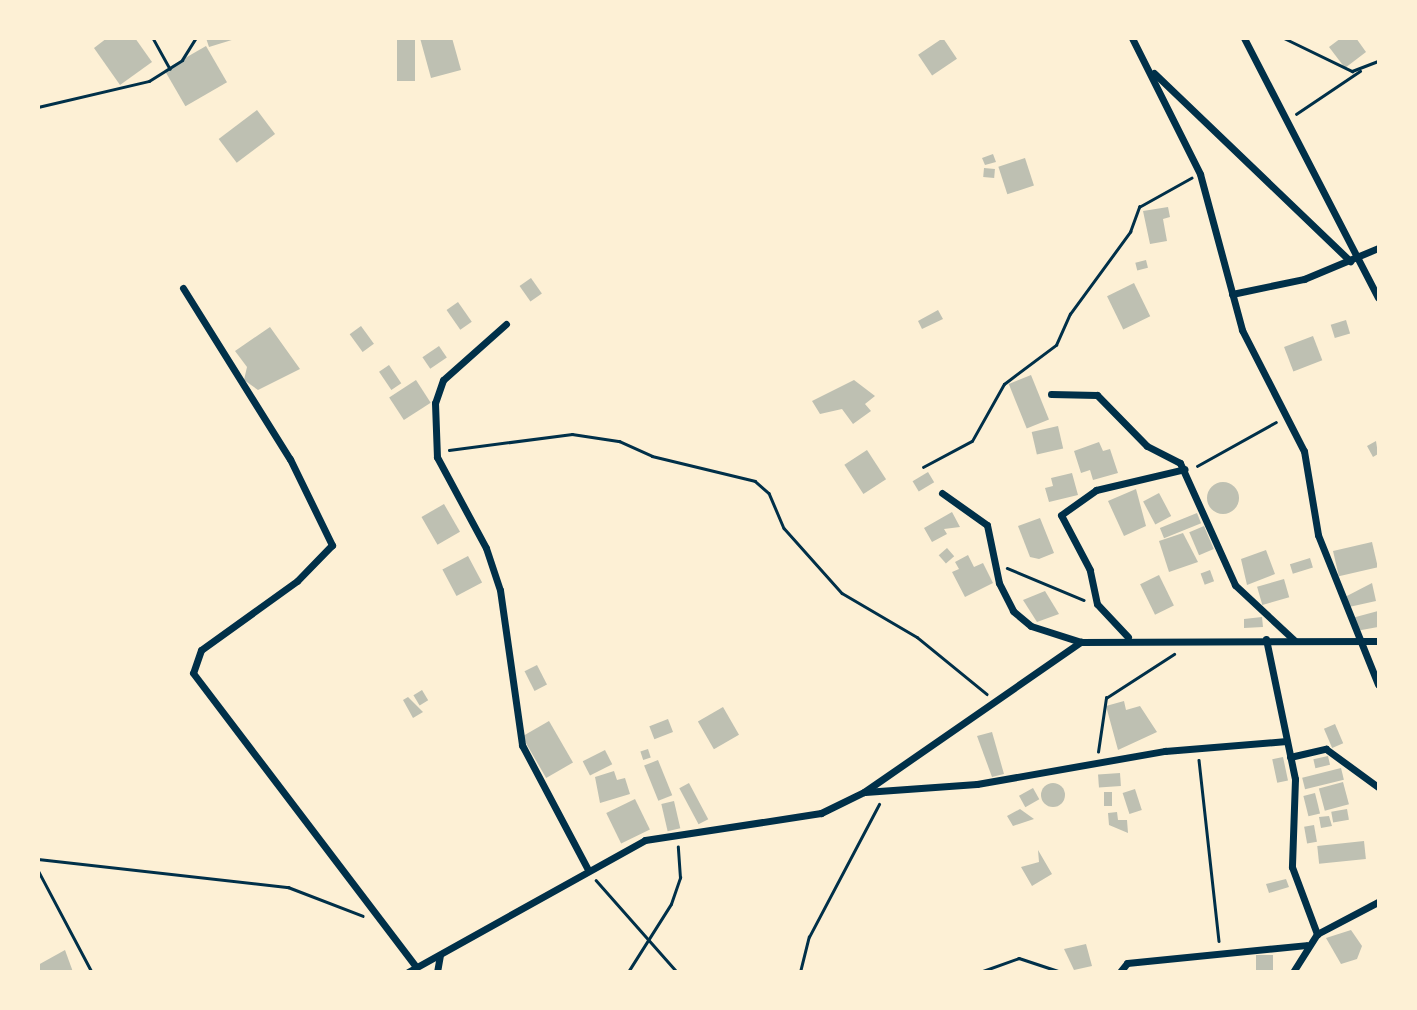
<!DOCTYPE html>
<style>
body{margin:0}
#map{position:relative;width:1417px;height:1010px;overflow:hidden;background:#fdf0d5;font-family:"Open Sans",sans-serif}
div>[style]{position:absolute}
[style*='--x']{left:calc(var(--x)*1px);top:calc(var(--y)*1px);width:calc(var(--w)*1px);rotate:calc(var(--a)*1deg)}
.building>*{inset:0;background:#bec0b2;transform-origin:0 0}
.round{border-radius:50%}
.path>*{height:2.5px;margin:-1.25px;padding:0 1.25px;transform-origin:1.25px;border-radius:1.25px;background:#003049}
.minor>*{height:7px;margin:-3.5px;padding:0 3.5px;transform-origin:3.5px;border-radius:3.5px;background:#003049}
span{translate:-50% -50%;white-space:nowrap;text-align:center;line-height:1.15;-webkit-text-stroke:6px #fdf0d5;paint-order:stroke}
.frame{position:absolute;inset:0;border:40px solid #fdf0d5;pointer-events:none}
</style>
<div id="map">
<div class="building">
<i style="clip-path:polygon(107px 38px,135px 38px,152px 62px,120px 85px,94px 48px)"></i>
<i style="clip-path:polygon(206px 38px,235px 38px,235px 39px,209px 47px)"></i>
<i style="left:397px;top:38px;width:18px;height:43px"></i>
<i style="clip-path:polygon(420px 38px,452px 38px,461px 70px,431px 78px)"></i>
<i style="left:943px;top:38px;width:25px;height:30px;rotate:56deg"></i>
<i style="clip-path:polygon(1341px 38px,1356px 38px,1366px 52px,1345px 68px,1329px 47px)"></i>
<i style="left:206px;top:46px;width:42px;height:48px;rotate:60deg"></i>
<i style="left:257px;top:110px;width:30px;height:48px;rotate:53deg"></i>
<i style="clip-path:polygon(993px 154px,996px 162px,985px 165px,982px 158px)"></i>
<i style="left:1025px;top:158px;width:29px;height:28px;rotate:72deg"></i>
<i style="left:984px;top:168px;width:11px;height:9px;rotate:5deg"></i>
<i style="clip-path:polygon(1168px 207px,1170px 217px,1163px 219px,1167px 241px,1150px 244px,1143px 211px)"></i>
<i style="left:1146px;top:260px;width:8px;height:11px;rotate:76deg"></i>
<i style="left:531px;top:278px;width:19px;height:14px;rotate:55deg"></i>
<i style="left:1134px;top:283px;width:37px;height:30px;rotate:64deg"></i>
<i style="left:458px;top:302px;width:24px;height:14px;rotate:55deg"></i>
<i style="clip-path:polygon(938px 310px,943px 319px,922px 329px,918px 321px)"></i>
<i style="left:1346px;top:320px;width:14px;height:16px;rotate:73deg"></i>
<i style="left:361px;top:326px;width:22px;height:14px;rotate:54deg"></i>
<i style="clip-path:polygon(270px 327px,300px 369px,258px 390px,244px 380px,247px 367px,235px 351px)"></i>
<i style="left:1313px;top:336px;width:26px;height:31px;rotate:69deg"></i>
<i style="left:439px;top:346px;width:14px;height:20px;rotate:56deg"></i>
<i style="left:389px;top:365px;width:22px;height:12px;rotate:56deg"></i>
<i style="left:1031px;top:375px;width:48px;height:24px;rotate:68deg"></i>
<i style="left:416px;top:380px;width:27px;height:32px;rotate:57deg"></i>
<i style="clip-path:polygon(854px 380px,875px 396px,865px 404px,871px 411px,853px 424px,842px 409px,820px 414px,812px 401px)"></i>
<i style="left:1058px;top:426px;width:23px;height:27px;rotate:77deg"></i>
<i style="clip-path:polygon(1376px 441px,1378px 454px,1373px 457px,1367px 446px)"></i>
<i style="clip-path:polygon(1099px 442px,1103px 451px,1110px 449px,1118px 473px,1093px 480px,1090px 470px,1081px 473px,1074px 451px)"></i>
<i style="left:867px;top:450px;width:35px;height:27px;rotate:57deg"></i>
<i style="left:928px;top:472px;width:12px;height:18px;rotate:59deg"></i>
<i style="clip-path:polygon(1072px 473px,1078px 495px,1049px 502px,1045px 488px,1053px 486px,1051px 478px)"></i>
<i class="round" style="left:1207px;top:482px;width:32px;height:32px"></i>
<i style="clip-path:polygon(1136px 489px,1146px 526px,1124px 536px,1108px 501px)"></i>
<i style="left:1159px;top:493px;width:26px;height:18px;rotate:62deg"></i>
<i style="left:444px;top:504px;width:32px;height:26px;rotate:60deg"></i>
<i style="clip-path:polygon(952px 512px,960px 527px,944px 529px,947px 534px,932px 542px,924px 528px)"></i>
<i style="left:1197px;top:513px;width:11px;height:40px;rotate:68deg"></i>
<i style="clip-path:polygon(1040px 518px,1054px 553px,1039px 559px,1030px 557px,1018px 526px)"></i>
<i style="left:1204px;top:526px;width:25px;height:16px;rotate:67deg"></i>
<i style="clip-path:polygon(1183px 533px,1198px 562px,1169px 572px,1159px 541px)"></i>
<i style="left:1372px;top:542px;width:26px;height:40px;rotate:77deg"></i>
<i style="left:947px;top:548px;width:11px;height:11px;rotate:49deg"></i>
<i style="clip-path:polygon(1266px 550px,1275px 574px,1247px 585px,1241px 559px)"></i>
<i style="clip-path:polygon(968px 555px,974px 567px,983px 563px,993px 583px,965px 597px,952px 572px,959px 569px,955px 562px)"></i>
<i style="left:468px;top:556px;width:30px;height:29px;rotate:62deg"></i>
<i style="left:1310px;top:558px;width:10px;height:21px;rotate:73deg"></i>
<i style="left:1210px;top:570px;width:12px;height:10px;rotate:70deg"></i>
<i style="left:1159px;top:575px;width:34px;height:21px;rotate:64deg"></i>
<i style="left:1284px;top:579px;width:19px;height:28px;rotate:74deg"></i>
<i style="clip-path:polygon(1372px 583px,1376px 601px,1349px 607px,1343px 598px)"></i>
<i style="clip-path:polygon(1045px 591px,1059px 614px,1037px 622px,1023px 600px)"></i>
<i style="clip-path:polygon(1378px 611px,1378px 627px,1356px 631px,1352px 618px)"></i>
<i style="clip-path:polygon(1262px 617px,1263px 627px,1244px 628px,1244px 619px)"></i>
<i style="left:537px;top:665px;width:22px;height:14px;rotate:63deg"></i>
<i style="left:422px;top:690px;width:12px;height:10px;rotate:59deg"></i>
<i style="clip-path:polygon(408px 697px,423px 712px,413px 718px,403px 700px)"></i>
<i style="clip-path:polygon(1124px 701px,1126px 710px,1140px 706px,1157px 732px,1118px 750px,1106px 706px)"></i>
<i style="left:723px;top:707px;width:32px;height:29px;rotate:60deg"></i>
<i style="left:668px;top:719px;width:14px;height:20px;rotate:69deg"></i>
<i style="left:549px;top:721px;width:48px;height:31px;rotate:60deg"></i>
<i style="left:1335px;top:724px;width:21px;height:12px;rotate:67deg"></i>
<i style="clip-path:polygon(992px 732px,1004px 774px,992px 777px,977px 736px)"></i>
<i style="left:648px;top:749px;width:9px;height:8px;rotate:72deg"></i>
<i style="left:605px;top:750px;width:16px;height:25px;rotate:63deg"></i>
<i style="left:1328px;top:756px;width:9px;height:15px;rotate:77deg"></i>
<i style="left:1283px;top:757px;width:24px;height:11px;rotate:78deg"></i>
<i style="left:658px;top:760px;width:38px;height:15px;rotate:68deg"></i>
<i style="left:1341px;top:768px;width:12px;height:40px;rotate:76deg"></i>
<i style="clip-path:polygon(614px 771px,617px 780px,625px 778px,630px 794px,600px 803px,595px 777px)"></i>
<i style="left:1120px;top:773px;width:13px;height:22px;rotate:86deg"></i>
<i style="left:1343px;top:782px;width:23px;height:25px;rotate:75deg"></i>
<i style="left:689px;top:783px;width:41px;height:11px;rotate:62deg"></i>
<i class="round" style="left:1041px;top:783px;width:24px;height:24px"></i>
<i style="left:1033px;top:788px;width:13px;height:16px;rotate:61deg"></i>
<i style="left:1135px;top:789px;width:22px;height:13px;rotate:72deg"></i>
<i style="left:1104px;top:792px;width:8px;height:14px"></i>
<i style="left:1315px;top:793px;width:21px;height:12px;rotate:76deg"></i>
<i style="left:635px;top:799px;width:34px;height:32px;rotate:64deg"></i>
<i style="left:674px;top:801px;width:28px;height:13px;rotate:77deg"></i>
<i style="clip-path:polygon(1020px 809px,1034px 819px,1013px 826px,1007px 816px)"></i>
<i style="left:1347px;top:809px;width:11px;height:16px;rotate:80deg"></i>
<i style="clip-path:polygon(1117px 812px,1118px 820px,1127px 820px,1128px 833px,1109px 825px,1108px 813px)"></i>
<i style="clip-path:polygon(1329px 816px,1332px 826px,1321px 828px,1319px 817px)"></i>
<i style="left:1314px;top:825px;width:17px;height:10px;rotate:80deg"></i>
<i style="left:1364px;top:841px;width:18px;height:47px;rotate:84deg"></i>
<i style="clip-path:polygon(1038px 850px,1052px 874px,1032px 886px,1021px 867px,1039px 862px)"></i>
<i style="clip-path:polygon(1286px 879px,1289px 887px,1269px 893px,1266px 884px)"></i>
<i style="clip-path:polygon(1351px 930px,1362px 946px,1357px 959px,1341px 964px,1326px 938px)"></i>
<i style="clip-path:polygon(1086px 944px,1092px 966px,1074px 970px,1064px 949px)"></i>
<i style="clip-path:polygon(65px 950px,73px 972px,38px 972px,38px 965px)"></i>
<i style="left:1273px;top:955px;width:17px;height:17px;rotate:90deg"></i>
</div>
<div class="path">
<i style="--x:153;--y:38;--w:35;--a:61"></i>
<i style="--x:1284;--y:38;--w:76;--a:25.9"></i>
<i style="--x:1352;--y:71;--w:28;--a:-21"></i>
<i style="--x:38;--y:107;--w:114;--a:-13.2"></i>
<i style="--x:149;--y:81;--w:39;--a:-32"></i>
<i style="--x:182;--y:60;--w:26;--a:-58"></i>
<i style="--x:1296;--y:114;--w:77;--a:-33.9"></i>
<i style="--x:449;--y:450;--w:124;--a:-7.4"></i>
<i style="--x:572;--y:434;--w:48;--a:8.5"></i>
<i style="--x:619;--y:441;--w:36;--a:24"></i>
<i style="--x:652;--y:456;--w:106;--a:13.6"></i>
<i style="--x:755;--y:481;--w:18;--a:41"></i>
<i style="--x:769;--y:493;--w:38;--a:67"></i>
<i style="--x:784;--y:528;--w:87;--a:48.3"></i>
<i style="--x:842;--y:593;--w:87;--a:30.4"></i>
<i style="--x:917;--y:637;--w:90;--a:39.2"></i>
<i style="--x:1197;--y:466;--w:90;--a:-29.1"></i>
<i style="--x:923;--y:467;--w:55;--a:-28"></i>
<i style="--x:972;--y:441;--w:65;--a:-60.7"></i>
<i style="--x:1004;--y:384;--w:65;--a:-36.9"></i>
<i style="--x:1056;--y:345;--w:34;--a:-66"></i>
<i style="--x:1070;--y:314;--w:102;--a:-53.8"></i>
<i style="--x:1130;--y:232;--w:27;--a:-70"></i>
<i style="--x:1139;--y:207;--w:60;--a:-29.1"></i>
<i style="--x:1007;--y:568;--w:83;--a:22.6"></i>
<i style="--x:1098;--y:752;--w:55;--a:-81.6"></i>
<i style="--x:1106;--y:698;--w:81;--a:-32.9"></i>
<i style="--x:1199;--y:760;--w:182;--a:83.7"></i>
<i style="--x:38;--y:859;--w:252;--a:6.4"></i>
<i style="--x:288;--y:887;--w:80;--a:21.1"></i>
<i style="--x:38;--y:870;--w:115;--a:62.1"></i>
<i style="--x:596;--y:880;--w:123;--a:48.6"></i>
<i style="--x:628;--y:972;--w:80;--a:-57.7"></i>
<i style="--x:671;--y:904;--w:28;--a:-71"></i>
<i style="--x:680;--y:878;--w:31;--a:-94"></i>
<i style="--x:800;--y:972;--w:36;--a:-76"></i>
<i style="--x:809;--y:937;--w:150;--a:-62.2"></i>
<i style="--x:980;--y:972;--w:41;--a:-19.7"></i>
<i style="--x:1019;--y:958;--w:44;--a:18.4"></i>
</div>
<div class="minor">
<i style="--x:1132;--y:38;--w:152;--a:63.4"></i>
<i style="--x:1200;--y:174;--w:162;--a:74.9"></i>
<i style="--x:1242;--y:330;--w:136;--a:62.9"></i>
<i style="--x:1304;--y:451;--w:85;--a:80.5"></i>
<i style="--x:1318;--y:535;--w:161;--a:68.1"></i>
<i style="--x:1244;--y:38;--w:292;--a:62.7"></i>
<i style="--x:1154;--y:73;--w:272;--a:43.8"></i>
<i style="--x:183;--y:288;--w:202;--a:58"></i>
<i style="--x:290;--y:459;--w:96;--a:64"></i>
<i style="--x:332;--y:545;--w:50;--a:134.2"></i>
<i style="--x:297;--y:581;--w:118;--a:144.3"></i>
<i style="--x:201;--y:650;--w:24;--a:109"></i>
<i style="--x:193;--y:673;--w:369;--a:52.8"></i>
<i style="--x:1232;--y:294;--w:74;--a:-11.8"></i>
<i style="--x:1304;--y:279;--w:80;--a:-22.7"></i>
<i style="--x:506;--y:324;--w:84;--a:138.4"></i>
<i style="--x:443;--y:380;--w:24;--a:109"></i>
<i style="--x:435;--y:403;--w:54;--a:87.9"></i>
<i style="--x:437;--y:457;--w:103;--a:61.7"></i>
<i style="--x:486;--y:548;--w:44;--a:71.6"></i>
<i style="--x:500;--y:590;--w:157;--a:81.9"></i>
<i style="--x:522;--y:745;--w:139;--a:62.1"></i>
<i style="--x:1051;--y:394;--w:46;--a:1.2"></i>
<i style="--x:1097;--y:395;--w:71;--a:45.6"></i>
<i style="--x:1147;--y:446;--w:37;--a:27"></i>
<i style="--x:1180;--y:463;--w:134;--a:65.7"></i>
<i style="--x:1235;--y:585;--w:81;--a:43"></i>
<i style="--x:942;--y:493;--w:55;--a:35.4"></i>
<i style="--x:987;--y:525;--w:59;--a:78.3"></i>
<i style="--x:999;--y:583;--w:31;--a:63"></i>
<i style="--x:1013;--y:611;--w:23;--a:40"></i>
<i style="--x:1031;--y:626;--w:52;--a:17.7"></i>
<i style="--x:1128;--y:637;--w:45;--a:-133.2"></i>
<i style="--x:1097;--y:604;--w:35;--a:-102"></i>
<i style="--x:1090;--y:570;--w:62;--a:-117.8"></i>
<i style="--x:1061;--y:515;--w:43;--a:-35.5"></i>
<i style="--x:1096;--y:490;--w:91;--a:-13.3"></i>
<i style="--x:1266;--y:639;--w:143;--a:78.3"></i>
<i style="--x:1295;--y:779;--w:88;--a:92"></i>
<i style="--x:1292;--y:867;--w:72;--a:69.5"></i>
<i style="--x:1290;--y:757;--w:37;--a:-13"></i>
<i style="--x:1326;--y:749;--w:64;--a:36.2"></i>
<i style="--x:865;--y:792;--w:112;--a:-4.1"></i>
<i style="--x:977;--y:784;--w:191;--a:-10"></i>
<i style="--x:1165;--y:751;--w:122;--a:-4.7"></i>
<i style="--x:408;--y:972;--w:271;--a:-29.1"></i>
<i style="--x:645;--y:840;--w:178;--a:-8.7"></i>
<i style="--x:821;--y:813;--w:48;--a:-26"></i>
<i style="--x:864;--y:792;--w:264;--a:-34.7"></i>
<i style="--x:1081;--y:642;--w:297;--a:-0.2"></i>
<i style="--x:437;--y:972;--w:17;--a:-80"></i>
<i style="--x:1120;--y:972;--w:11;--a:-52"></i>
<i style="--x:1127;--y:963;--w:180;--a:-5.7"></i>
<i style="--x:1293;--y:972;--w:45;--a:-57.7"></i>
<i style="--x:1317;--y:934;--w:69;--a:-27.7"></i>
</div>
<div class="frame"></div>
</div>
